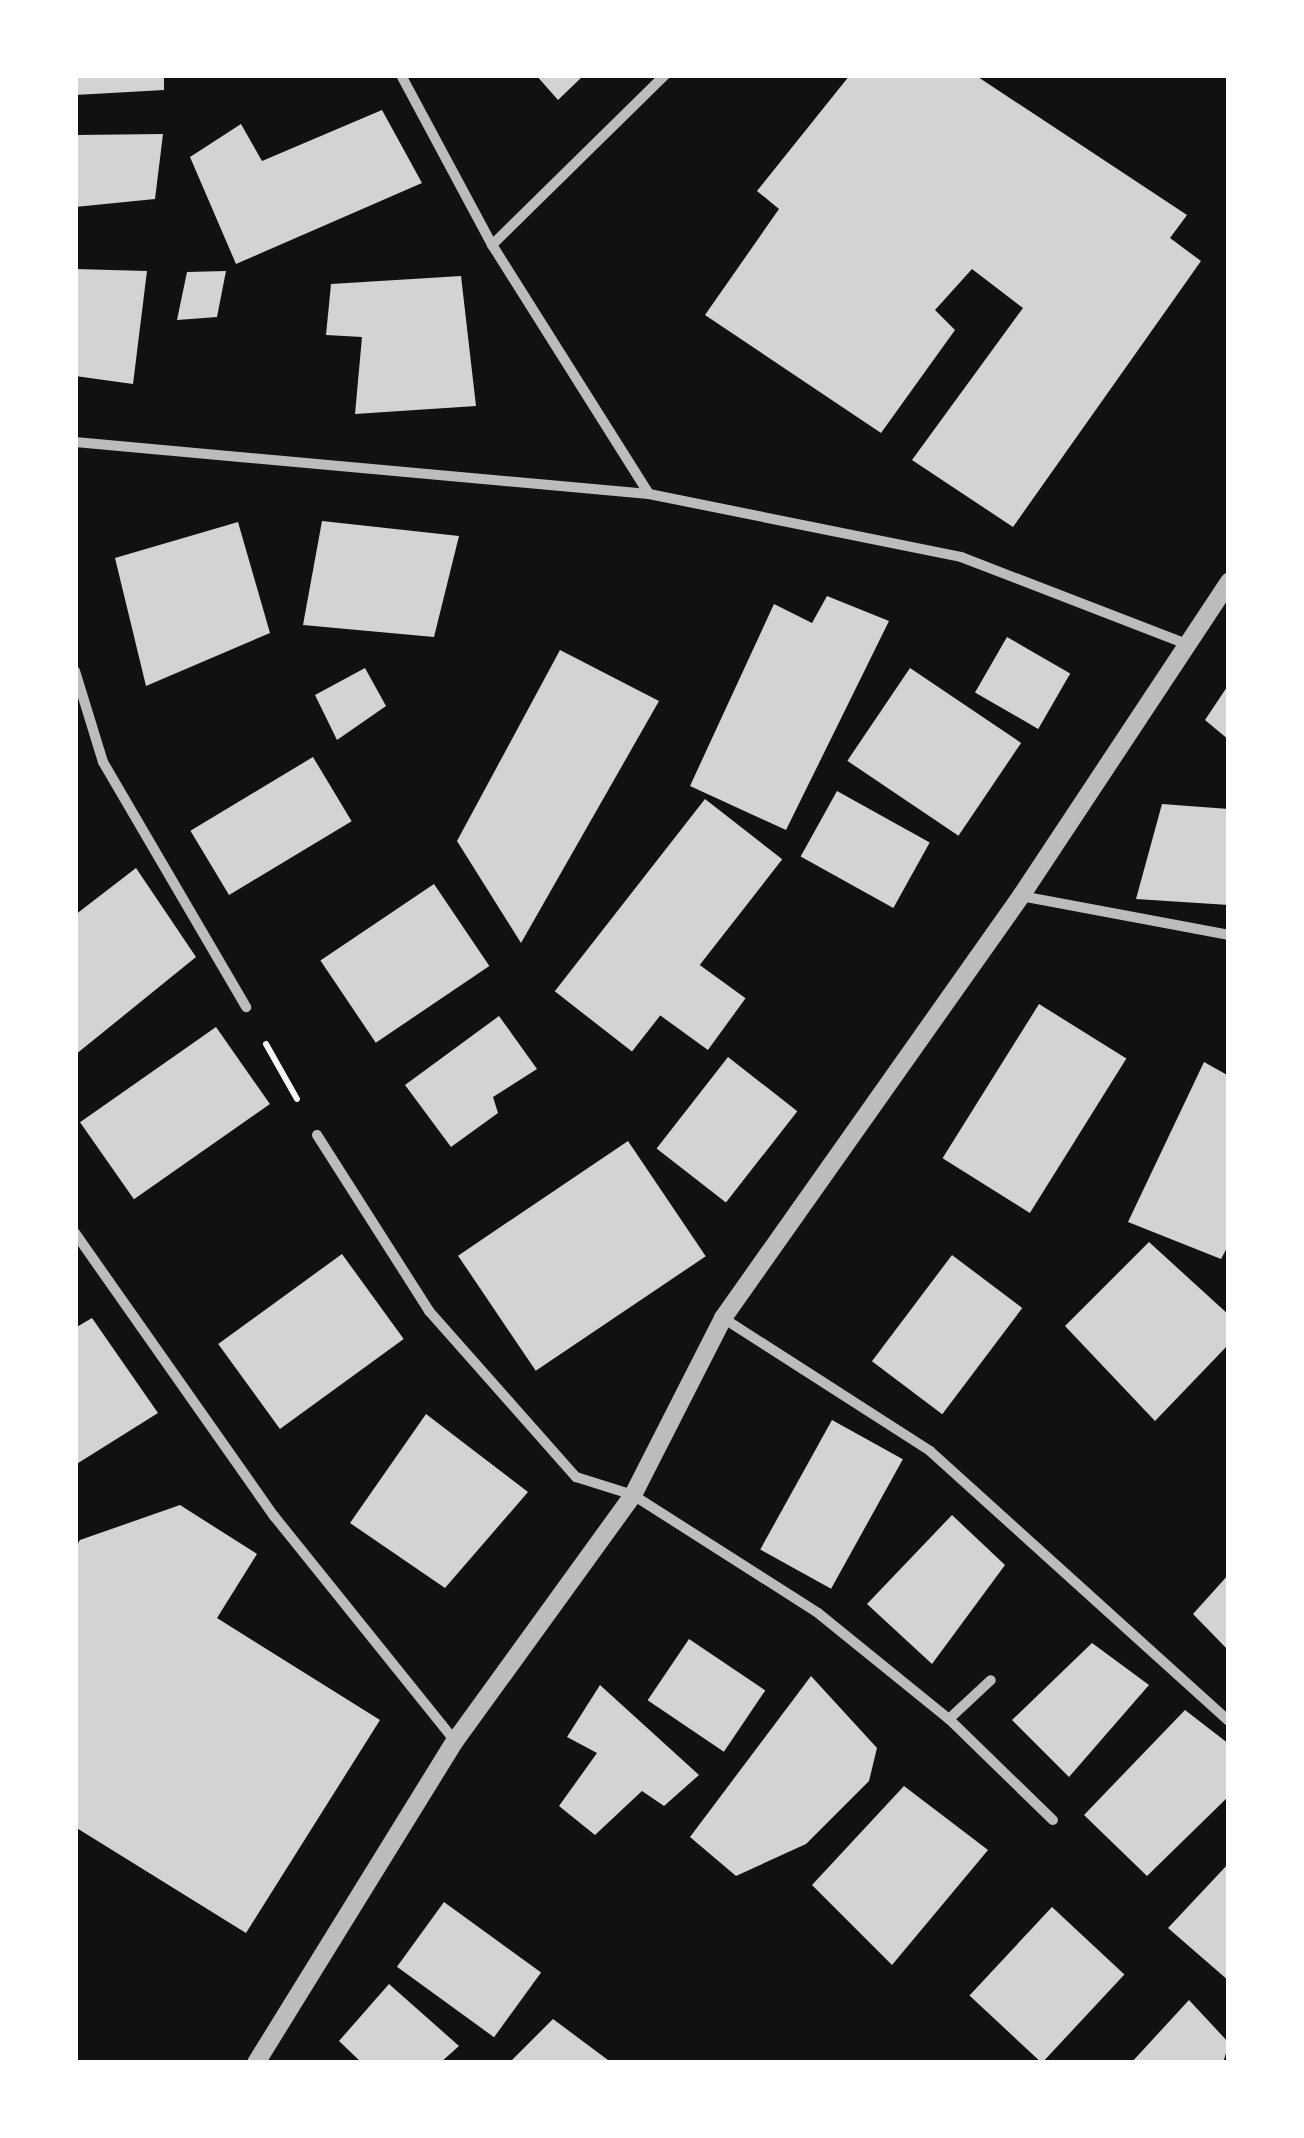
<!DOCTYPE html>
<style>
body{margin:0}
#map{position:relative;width:1304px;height:2138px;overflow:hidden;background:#111;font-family:Arial,sans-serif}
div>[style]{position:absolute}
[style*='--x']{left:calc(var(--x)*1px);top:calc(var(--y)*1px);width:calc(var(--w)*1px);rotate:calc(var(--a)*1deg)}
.building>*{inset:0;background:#d3d3d3;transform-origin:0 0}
.path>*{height:6px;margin:-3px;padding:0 3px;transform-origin:3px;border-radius:3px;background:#f5f5f5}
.minor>*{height:10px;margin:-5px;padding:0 5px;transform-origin:5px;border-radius:5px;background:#bcbcbc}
.tertiary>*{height:18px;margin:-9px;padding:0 9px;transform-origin:9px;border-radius:9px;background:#bcbcbc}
span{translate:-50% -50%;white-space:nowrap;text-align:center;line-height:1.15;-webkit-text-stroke:8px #fff;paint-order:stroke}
.frame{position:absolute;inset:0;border:78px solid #fff;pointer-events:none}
</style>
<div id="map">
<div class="building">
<i style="clip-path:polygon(75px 75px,164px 75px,164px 90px,75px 95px)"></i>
<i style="clip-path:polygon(536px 75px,584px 75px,558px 100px)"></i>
<i style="clip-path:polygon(850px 75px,975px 75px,1187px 215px,1170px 238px,1201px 261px,1013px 527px,912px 460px,1023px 308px,972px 269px,935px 310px,955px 330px,881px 433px,705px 315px,779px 209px,757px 191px)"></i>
<i style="clip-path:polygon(382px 110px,422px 183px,236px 264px,190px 157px,241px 124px,262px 161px)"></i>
<i style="clip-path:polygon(163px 134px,155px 199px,75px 207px,75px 135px)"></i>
<i style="clip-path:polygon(75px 269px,147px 271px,133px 384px,75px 376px)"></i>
<i style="clip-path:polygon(226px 271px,217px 317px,177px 320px,187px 272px)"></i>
<i style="clip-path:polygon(461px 276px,476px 406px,355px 414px,362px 337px,326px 335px,331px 284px)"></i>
<i style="clip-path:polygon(322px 521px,459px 536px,434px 637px,303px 625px)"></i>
<i style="clip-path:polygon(238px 522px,270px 633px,146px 686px,115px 558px)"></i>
<i style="clip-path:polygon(827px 596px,889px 621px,786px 830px,690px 786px,774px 604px,812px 623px)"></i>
<i style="left:1007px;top:637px;width:73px;height:64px;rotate:30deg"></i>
<i style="clip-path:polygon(560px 650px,659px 701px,521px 943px,457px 841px)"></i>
<i style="clip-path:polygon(365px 668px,386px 706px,337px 740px,315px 695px)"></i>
<i style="left:910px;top:668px;width:134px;height:112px;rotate:34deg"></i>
<i style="clip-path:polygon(1229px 684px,1229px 740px,1205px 720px)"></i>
<i style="left:313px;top:757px;width:75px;height:143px;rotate:59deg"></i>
<i style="left:837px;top:791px;width:106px;height:75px;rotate:29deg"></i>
<i style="left:705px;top:799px;width:98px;height:244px;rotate:38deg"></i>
<i style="clip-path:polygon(1162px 804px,1229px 809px,1229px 905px,1136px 899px)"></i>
<i style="clip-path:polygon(136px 868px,196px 957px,75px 1055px,75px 915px)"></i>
<i style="left:434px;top:884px;width:99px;height:137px;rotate:56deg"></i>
<i style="left:697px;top:963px;width:60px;height:64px;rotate:36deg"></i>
<i style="left:1039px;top:1004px;width:103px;height:182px;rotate:32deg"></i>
<i style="clip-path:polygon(499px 1016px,537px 1069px,493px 1097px,498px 1113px,451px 1147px,405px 1085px)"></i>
<i style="left:216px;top:1027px;width:94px;height:166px;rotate:55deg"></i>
<i style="left:728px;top:1057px;width:88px;height:116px;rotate:38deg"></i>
<i style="clip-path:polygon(1204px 1062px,1229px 1076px,1229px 1244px,1221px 1259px,1128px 1222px)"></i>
<i style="left:628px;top:1141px;width:139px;height:205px;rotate:56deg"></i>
<i style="clip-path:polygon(1149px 1242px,1229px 1315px,1229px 1344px,1155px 1421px,1065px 1326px)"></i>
<i style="left:342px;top:1254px;width:105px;height:153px;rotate:54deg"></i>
<i style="left:952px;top:1255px;width:88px;height:133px;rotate:37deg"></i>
<i style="clip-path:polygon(92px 1318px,158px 1413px,75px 1465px,75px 1328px)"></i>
<i style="clip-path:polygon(426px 1414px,528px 1492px,445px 1588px,350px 1523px)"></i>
<i style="left:832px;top:1420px;width:81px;height:148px;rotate:29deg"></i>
<i style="clip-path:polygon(180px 1505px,257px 1554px,217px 1618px,380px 1720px,246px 1933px,75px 1827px,75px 1548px,80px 1540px)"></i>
<i style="clip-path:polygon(952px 1515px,1005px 1565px,932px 1664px,867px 1604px)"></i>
<i style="clip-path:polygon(1229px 1574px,1229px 1651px,1193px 1614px)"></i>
<i style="left:689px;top:1639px;width:92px;height:74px;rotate:34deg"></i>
<i style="clip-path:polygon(1092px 1643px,1149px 1685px,1069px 1777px,1012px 1720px)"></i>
<i style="clip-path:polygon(811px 1676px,877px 1748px,869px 1781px,806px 1844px,736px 1876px,690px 1837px)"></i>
<i style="clip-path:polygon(600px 1685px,699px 1775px,664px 1806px,642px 1791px,595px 1835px,559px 1806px,597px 1753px,567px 1737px)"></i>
<i style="clip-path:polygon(1185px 1710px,1229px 1744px,1229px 1796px,1147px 1876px,1084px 1815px)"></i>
<i style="clip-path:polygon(904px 1786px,988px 1850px,892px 1965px,812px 1885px)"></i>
<i style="clip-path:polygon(1229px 1863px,1229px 1981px,1168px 1928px)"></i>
<i style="left:444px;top:1902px;width:120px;height:80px;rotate:36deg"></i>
<i style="left:1052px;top:1907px;width:99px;height:121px;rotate:43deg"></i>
<i style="clip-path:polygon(389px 1984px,459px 2046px,440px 2063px,362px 2063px,339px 2041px)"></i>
<i style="clip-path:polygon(1189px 2000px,1229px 2043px,1223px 2063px,1131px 2063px)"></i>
<i style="clip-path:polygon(553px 2019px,612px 2063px,509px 2063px)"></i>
</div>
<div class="path">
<i style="--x:266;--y:1044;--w:63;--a:60.6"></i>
</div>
<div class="minor">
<i style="--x:401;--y:75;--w:193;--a:61.8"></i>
<i style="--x:75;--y:442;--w:576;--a:5.18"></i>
<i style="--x:649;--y:494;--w:318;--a:11.4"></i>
<i style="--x:961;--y:557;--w:241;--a:21.1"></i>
<i style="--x:649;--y:494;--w:294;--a:-122.2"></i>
<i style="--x:492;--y:245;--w:243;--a:-44.5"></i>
<i style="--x:75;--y:671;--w:95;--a:72.9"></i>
<i style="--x:103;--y:762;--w:284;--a:59.7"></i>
<i style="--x:1021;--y:896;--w:212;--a:10.6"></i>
<i style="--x:317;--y:1135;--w:209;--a:57.5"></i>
<i style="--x:429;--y:1311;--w:222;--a:48.5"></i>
<i style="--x:576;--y:1477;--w:60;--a:17.5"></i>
<i style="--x:633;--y:1495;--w:219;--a:32.5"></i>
<i style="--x:818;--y:1613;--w:169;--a:39"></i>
<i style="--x:949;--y:1719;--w:145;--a:44.2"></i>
<i style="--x:75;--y:1233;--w:346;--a:54.9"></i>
<i style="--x:274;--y:1516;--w:289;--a:51.2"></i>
<i style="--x:723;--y:1318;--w:246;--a:32.7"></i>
<i style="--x:930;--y:1451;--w:403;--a:42.1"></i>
<i style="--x:949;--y:1719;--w:57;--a:-42.9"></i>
</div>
<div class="tertiary">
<i style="--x:256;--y:2063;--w:379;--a:-58.3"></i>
<i style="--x:455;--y:1741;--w:304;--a:-54.1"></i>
<i style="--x:633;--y:1495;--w:199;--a:-63"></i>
<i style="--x:723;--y:1318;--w:517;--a:-54.77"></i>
<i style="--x:1021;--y:896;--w:377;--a:-56.5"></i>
</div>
<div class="frame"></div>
</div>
